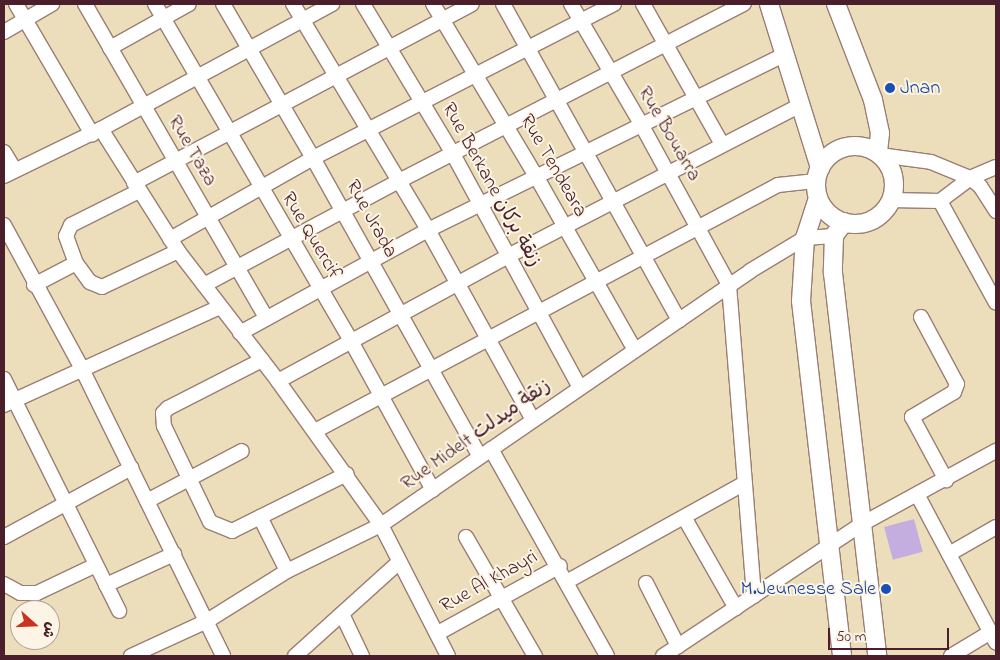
<!DOCTYPE html>
<meta charset="utf-8">
<style>
body{margin:0}
#map{position:relative;width:1000px;height:660px;overflow:hidden;background:#ecdebb;font-family:"Indie Flower","Playpen Sans Arabic",sans-serif}
div>[style]{position:absolute}
[style*='--x']{left:calc(var(--x)*1px);top:calc(var(--y)*1px);width:calc(var(--w)*1px);rotate:calc(var(--a)*1deg)}
.building>*{inset:0;background:#c4aedf;transform-origin:0 0}
.roads{filter:drop-shadow(1px 0 #9b7e73) drop-shadow(-1px 0 #9b7e73) drop-shadow(0 1px #9b7e73) drop-shadow(0 -1px #9b7e73)}
.minor>*{height:14px;margin:-7px;padding:0 7px;transform-origin:7px;border-radius:7px;background:#fff}
.tertiary>*{height:18px;margin:-9px;padding:0 9px;transform-origin:9px;border-radius:9px;background:#fff}
.tertiary>.ring{margin:-9px;padding:0;box-sizing:content-box;background:none;border:18px solid #fff;border-radius:50%}
.dots>*{width:14px;height:14px;translate:-50% -50%;box-sizing:border-box;border:2px solid #fcf5e5;border-radius:50%}
span{translate:-50% -50%;white-space:nowrap;text-align:center;line-height:1.15;-webkit-text-stroke:4px #fcf5e5;paint-order:stroke}
.transit-label{font-size:20px;color:#164399}
.left{translate:0 -50%;text-align:left}
.right{translate:-100% -50%;text-align:right}
.street-label{font-size:20px;color:#4a1f2b}
.frame{position:absolute;inset:0;border:5px solid #4a1f2b;pointer-events:none}
.north{position:absolute;left:10px;top:600px;width:50px;height:50px;box-sizing:border-box;background:#fcf5e5;border:1px solid #b59f9b;border-radius:50%;rotate:110deg;font-size:14px;font-weight:700;line-height:20px;text-align:center;color:#4a1f2b}
.north::after{content:'';display:block;margin:auto;width:18px;height:22px;background:#c8321e;clip-path:polygon(50% 0,100% 100%,50% 72%,0 100%)}
.scale{position:absolute;left:828px;top:628px;width:121px;height:22px;box-sizing:border-box;border:2px solid #4a1f2b;border-top:0;padding-left:6px;font-size:15px;line-height:18px;white-space:nowrap;color:#4a1f2b;-webkit-text-stroke:4px #fcf5e5;paint-order:stroke}
</style>
<div id="map">
<div class="building">
<i style="left:914px;top:519px;width:34px;height:31px;rotate:75deg"></i>
</div>
<div class="roads">
<div class="minor">
<i style="--x:16;--y:4;--w:151;--a:59.7"></i>
<i style="--x:85;--y:4;--w:362;--a:60"></i>
<i style="--x:155;--y:4;--w:390;--a:59.8"></i>
<i style="--x:351;--y:341;--w:170;--a:61.2"></i>
<i style="--x:223;--y:4;--w:178;--a:59.7"></i>
<i style="--x:313;--y:158;--w:342;--a:60.8"></i>
<i style="--x:293;--y:4;--w:263;--a:59.1"></i>
<i style="--x:428;--y:230;--w:217;--a:61.1"></i>
<i style="--x:363;--y:4;--w:175;--a:59"></i>
<i style="--x:453;--y:154;--w:266;--a:61.5"></i>
<i style="--x:433;--y:4;--w:200;--a:59.1"></i>
<i style="--x:536;--y:176;--w:200;--a:60.4"></i>
<i style="--x:503;--y:4;--w:362;--a:60.9"></i>
<i style="--x:571;--y:4;--w:139;--a:59.7"></i>
<i style="--x:641;--y:124;--w:183;--a:61.3"></i>
<i style="--x:729;--y:285;--w:312;--a:85.4"></i>
<i style="--x:643;--y:4;--w:161;--a:60.6"></i>
<i style="--x:4;--y:32;--w:56;--a:-30.3"></i>
<i style="--x:110;--y:48;--w:90;--a:-29.1"></i>
<i style="--x:101;--y:129;--w:144;--a:57.7"></i>
<i style="--x:178;--y:251;--w:164;--a:52.4"></i>
<i style="--x:278;--y:381;--w:177;--a:54.4"></i>
<i style="--x:381;--y:525;--w:147;--a:62.9"></i>
<i style="--x:4;--y:152;--w:21;--a:59"></i>
<i style="--x:880;--y:155;--w:51;--a:7.8"></i>
<i style="--x:931;--y:162;--w:42;--a:22.3"></i>
<i style="--x:970;--y:178;--w:13;--a:39"></i>
<i style="--x:980;--y:186;--w:30;--a:57"></i>
<i style="--x:4;--y:176;--w:108;--a:-25.9"></i>
<i style="--x:101;--y:129;--w:263;--a:-28.4"></i>
<i style="--x:134;--y:183;--w:382;--a:-27.9"></i>
<i style="--x:139;--y:191;--w:76;--a:153.4"></i>
<i style="--x:71;--y:225;--w:12;--a:114"></i>
<i style="--x:66;--y:236;--w:29;--a:70"></i>
<i style="--x:76;--y:263;--w:24;--a:54"></i>
<i style="--x:90;--y:282;--w:13;--a:23"></i>
<i style="--x:102;--y:287;--w:84;--a:-25.3"></i>
<i style="--x:891;--y:200;--w:49;--a:1.2"></i>
<i style="--x:940;--y:201;--w:38;--a:-37"></i>
<i style="--x:970;--y:178;--w:28;--a:-23"></i>
<i style="--x:940;--y:201;--w:116;--a:61.2"></i>
<i style="--x:4;--y:225;--w:162;--a:61.5"></i>
<i style="--x:81;--y:367;--w:322;--a:63.8"></i>
<i style="--x:170;--y:239;--w:164;--a:-29.5"></i>
<i style="--x:313;--y:158;--w:338;--a:-27.1"></i>
<i style="--x:34;--y:285;--w:47;--a:-27.6"></i>
<i style="--x:204;--y:285;--w:219;--a:-28.1"></i>
<i style="--x:397;--y:182;--w:390;--a:-27.2"></i>
<i style="--x:921;--y:317;--w:76;--a:61.8"></i>
<i style="--x:957;--y:384;--w:9;--a:111"></i>
<i style="--x:954;--y:392;--w:49;--a:149.2"></i>
<i style="--x:912;--y:417;--w:72;--a:61.6"></i>
<i style="--x:240;--y:333;--w:214;--a:-28.7"></i>
<i style="--x:428;--y:230;--w:397;--a:-26.2"></i>
<i style="--x:262;--y:360;--w:106;--a:152.9"></i>
<i style="--x:168;--y:408;--w:7;--a:135"></i>
<i style="--x:163;--y:413;--w:13;--a:86"></i>
<i style="--x:164;--y:426;--w:106;--a:64.4"></i>
<i style="--x:210;--y:522;--w:24;--a:22"></i>
<i style="--x:232;--y:531;--w:128;--a:-26.4"></i>
<i style="--x:4;--y:379;--w:259;--a:63.6"></i>
<i style="--x:278;--y:381;--w:264;--a:-28.5"></i>
<i style="--x:510;--y:255;--w:326;--a:-27.3"></i>
<i style="--x:4;--y:405;--w:237;--a:-24.4"></i>
<i style="--x:315;--y:431;--w:524;--a:-27.98"></i>
<i style="--x:778;--y:185;--w:38;--a:-6"></i>
<i style="--x:491;--y:449;--w:237;--a:60.7"></i>
<i style="--x:918;--y:496;--w:166;--a:62"></i>
<i style="--x:147;--y:501;--w:107;--a:-27.8"></i>
<i style="--x:260;--y:517;--w:60;--a:63.4"></i>
<i style="--x:684;--y:517;--w:105;--a:60.3"></i>
<i style="--x:4;--y:537;--w:145;--a:-28.5"></i>
<i style="--x:466;--y:537;--w:138;--a:59.9"></i>
<i style="--x:949;--y:554;--w:54;--a:-29.9"></i>
<i style="--x:568;--y:581;--w:202;--a:-29"></i>
<i style="--x:646;--y:583;--w:71;--a:63.1"></i>
<i style="--x:4;--y:584;--w:18;--a:29"></i>
<i style="--x:20;--y:593;--w:17;--a:0"></i>
<i style="--x:37;--y:593;--w:65;--a:-25.4"></i>
<i style="--x:106;--y:585;--w:75;--a:-24.5"></i>
<i style="--x:342;--y:614;--w:47;--a:64.5"></i>
<i style="--x:438;--y:633;--w:139;--a:-28.8"></i>
<i style="--x:131;--y:656;--w:84;--a:-24.7"></i>
<i style="--x:207;--y:621;--w:94;--a:-32"></i>
<i style="--x:287;--y:571;--w:105;--a:-26.1"></i>
<i style="--x:381;--y:525;--w:448;--a:-34.5"></i>
<i style="--x:750;--y:271;--w:64;--a:-31"></i>
<i style="--x:805;--y:238;--w:29;--a:-4"></i>
<i style="--x:295;--y:656;--w:140;--a:-42.1"></i>
<i style="--x:663;--y:656;--w:237;--a:-33.6"></i>
<i style="--x:860;--y:525;--w:155;--a:-28.6"></i>
<i style="--x:951;--y:656;--w:47;--a:-31"></i>
</div>
<div class="tertiary">
<i style="--x:769;--y:4;--w:172;--a:72.7"></i>
<i style="--x:836;--y:4;--w:103;--a:68.9"></i>
<i style="--x:873;--y:100;--w:34;--a:78"></i>
<i style="--x:880;--y:133;--w:20;--a:96"></i>
<i class="ring" style="left:816px;top:146px;width:60px;height:60px"></i>
<i style="--x:818;--y:198;--w:42;--a:108"></i>
<i style="--x:805;--y:238;--w:63;--a:93.6"></i>
<i style="--x:801;--y:301;--w:357;--a:83.4"></i>
<i style="--x:844;--y:222;--w:17;--a:126"></i>
<i style="--x:834;--y:236;--w:37;--a:92"></i>
<i style="--x:833;--y:273;--w:386;--a:83.4"></i>
</div>
</div>
<div class="dots">
<i style="left:890px;top:88px;background:#1a4fb4"></i>
<i style="left:886px;top:589px;background:#1a4fb4"></i>
</div>
<div class="transit-label">
<span class="left" style="left:900px;top:88px">Jnan</span>
<span class="right" style="left:876px;top:589px">M.Jeunesse Sale</span>
</div>
<div class="street-label">
<span style="left:669px;top:134px;rotate:60deg">Rue Bouarra</span>
<span style="left:192px;top:151px;rotate:60deg">Rue Taza</span>
<span style="left:553px;top:166px;rotate:60deg">Rue Tendeara</span>
<span style="left:491px;top:185px;rotate:61deg">Rue Berkane زنقة بركان</span>
<span style="left:371px;top:219px;rotate:61deg">Rue Jrada</span>
<span style="left:311px;top:236px;rotate:59deg">Rue Quercif</span>
<span style="left:476px;top:435px;rotate:-35deg">Rue Midelt زنقة ميدلت</span>
<span style="left:489px;top:582px;rotate:-29deg">Rue Al Khayri</span>
</div>
<div class="frame"></div>
<div class="north">ش</div>
<div class="scale">50 m</div>
</div>
